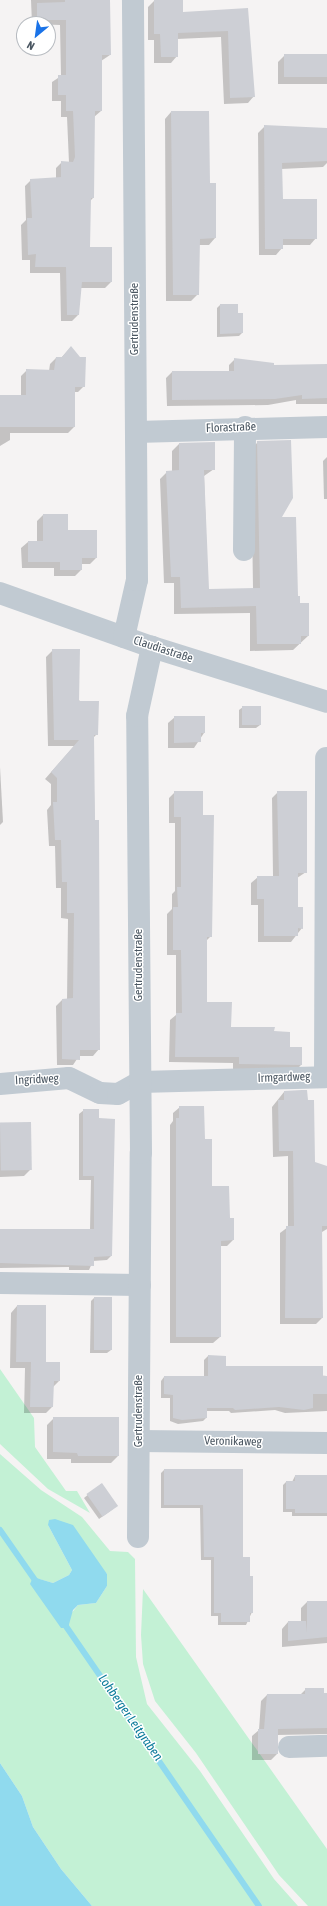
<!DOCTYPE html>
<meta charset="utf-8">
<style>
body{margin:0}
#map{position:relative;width:327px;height:1906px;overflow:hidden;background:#f5f3f3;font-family:"Asap Condensed",sans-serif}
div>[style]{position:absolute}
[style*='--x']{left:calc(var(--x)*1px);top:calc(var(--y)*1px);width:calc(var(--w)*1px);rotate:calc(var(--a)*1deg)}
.green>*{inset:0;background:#c3f1d5}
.water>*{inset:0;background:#90daee}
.shadow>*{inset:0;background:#0003}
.stream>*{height:6px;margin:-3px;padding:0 3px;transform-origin:3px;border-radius:3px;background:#90daee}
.building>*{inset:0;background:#cdcfd5;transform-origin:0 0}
.minor>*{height:22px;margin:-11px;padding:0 11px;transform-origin:11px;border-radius:11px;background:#c1cad2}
span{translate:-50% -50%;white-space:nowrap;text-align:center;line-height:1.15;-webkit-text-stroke:3px #fff;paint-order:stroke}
.street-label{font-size:12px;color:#4a5661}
.water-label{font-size:13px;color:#0c7c9b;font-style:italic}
.north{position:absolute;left:16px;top:16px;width:40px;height:40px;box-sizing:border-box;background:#fff;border:1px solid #b7bbc0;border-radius:50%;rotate:209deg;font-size:11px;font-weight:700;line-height:16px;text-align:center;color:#4a5661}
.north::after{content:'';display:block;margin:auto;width:14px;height:18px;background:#1a73e8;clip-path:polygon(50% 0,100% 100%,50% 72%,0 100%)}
</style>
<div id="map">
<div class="green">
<i style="clip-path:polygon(0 1369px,34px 1418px,35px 1447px,66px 1491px,77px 1491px,90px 1513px,48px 1489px,0 1444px)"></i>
<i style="clip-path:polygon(evenodd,0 1454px,41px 1490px,82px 1517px,110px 1551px,128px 1552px,135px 1559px,136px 1657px,147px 1704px,200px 1771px,274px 1879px,298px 1906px,92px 1906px,61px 1869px,33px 1827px,22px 1796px,0 1763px,0 1454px,48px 1525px,107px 1574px,107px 1586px,96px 1603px,78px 1605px,70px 1615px,67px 1628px,39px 1579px,53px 1583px,69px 1575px,72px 1570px,48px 1525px)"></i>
<i style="clip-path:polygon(143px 1589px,327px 1849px,327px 1906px,308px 1906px,279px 1875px,196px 1753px,155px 1701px,143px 1664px,141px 1635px)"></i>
</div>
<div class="water">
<i style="clip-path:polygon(55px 1519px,73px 1525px,107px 1574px,107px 1586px,96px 1603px,78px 1605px,73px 1610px,68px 1628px,61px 1628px,30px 1584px,33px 1577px,53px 1583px,69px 1575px,72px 1570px,48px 1525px,49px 1520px)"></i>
<i style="clip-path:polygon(0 1763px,22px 1796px,33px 1827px,61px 1869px,92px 1906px,0 1906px)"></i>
</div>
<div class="shadow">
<i style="clip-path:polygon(31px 0,109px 0,110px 55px,101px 61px,101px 111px,94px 117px,93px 198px,90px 201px,89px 248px,111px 282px,105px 288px,80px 288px,78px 315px,72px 321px,61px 321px,60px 273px,30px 273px,30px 260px,22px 260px,21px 225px,26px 220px,25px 186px,31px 180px,56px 178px,56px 168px,62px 162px,69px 163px,67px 117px,61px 117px,61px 101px,52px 101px,52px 82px,61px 76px,60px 25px,32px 24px)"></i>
<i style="clip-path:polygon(182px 0,182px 13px,247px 9px,254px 96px,248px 103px,224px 104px,221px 37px,177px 39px,177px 56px,171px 63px,154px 63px,154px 40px,148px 40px,148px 7px,154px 1px)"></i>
<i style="clip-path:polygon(285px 55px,327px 55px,327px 84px,278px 84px,278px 62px)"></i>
<i style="clip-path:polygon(171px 112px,209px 184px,215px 238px,209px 245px,198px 245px,198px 294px,191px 301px,166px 301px,165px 119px)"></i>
<i style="clip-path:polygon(265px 126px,327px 129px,327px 163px,323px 167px,281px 169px,282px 200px,316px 238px,310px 245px,282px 245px,282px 248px,276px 255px,259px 255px,258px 133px)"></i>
<i style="clip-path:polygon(220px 305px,237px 314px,242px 333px,239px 336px,217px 337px,217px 308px)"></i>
<i style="clip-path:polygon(71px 347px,84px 386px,78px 392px,74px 392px,74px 427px,68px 433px,10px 433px,10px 440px,0 446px,0 396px,21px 396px,21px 376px,27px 370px,49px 371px,50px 364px,56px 358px,61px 358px)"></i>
<i style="clip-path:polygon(235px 359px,273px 366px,327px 365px,327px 404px,296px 404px,296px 400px,268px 405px,167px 406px,166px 378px,172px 372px,229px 372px,229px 365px)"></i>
<i style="clip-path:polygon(258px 442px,281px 518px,297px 597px,308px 636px,293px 650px,250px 651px,250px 613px,174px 614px,174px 583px,164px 583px,160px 479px,167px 472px,172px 471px,172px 451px,179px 444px,214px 469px,204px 476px,208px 590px,253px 589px,251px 449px)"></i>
<i style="clip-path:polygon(327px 457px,327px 499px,324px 499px,323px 461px)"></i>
<i style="clip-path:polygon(44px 514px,96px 558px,90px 564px,81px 564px,81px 570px,75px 576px,54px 576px,54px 568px,22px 568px,21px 548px,28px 542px,37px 542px,37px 521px)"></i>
<i style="clip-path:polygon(53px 650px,97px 734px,93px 738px,99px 1049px,93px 1056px,79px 1056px,73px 1065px,57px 1065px,56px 1006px,62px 1000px,67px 1000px,68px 919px,61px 918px,61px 888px,56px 888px,55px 846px,49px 846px,47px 810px,51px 805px,51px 784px,45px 779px,74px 746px,48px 746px,46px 657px)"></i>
<i style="clip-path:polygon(243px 707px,260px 725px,256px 728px,239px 728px,239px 710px)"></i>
<i style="clip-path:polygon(175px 717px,204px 733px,194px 748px,168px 748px,168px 723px)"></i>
<i style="clip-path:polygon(0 767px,3px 822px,0 825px)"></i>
<i style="clip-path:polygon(175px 792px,202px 816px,211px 936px,206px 941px,206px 1003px,230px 1028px,273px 1032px,301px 1065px,295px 1071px,233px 1070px,233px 1063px,169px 1062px,170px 1020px,176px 1015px,176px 955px,167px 955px,167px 914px,172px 909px,172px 894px,175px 891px,175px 823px,169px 823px,169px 798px)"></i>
<i style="clip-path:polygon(278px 792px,306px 872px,297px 878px,297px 908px,302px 928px,291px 942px,258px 942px,258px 905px,251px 905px,251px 883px,258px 877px,273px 877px,272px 798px)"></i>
<i style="clip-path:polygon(284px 1092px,314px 1163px,327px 1167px,327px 1229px,322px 1232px,322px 1318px,316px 1324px,280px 1324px,280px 1233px,288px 1227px,288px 1156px,273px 1157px,272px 1107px)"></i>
<i style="clip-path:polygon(180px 1107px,204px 1140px,211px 1187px,233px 1240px,227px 1246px,220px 1246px,220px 1337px,213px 1343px,170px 1343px,170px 1125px,173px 1121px,173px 1113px)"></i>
<i style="clip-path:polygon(84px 1110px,98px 1119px,111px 1256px,107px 1260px,93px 1261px,89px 1270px,69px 1270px,69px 1267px,0 1268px,0 1230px,90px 1230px,91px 1180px,79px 1180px,79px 1114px)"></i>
<i style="clip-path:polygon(0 1124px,31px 1169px,24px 1176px,0 1177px)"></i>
<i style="clip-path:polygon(94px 1298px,111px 1350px,107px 1353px,90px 1353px,91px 1301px)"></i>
<i style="clip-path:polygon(17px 1306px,45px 1362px,59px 1381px,53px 1387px,52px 1407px,46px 1413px,24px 1413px,25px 1368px,10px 1368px,11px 1313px)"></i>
<i style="clip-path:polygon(208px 1356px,225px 1357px,225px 1367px,327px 1376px,327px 1411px,285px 1413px,275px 1410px,231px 1413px,229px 1411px,206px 1411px,206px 1418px,203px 1421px,178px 1424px,170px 1421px,170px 1398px,161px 1398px,161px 1381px,164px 1377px,204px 1377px,204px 1360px)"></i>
<i style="clip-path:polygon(54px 1418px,118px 1456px,111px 1463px,71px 1463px,71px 1459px,47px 1459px,47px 1425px)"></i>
<i style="clip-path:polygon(164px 1470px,242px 1470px,242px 1558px,252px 1612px,246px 1625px,218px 1625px,218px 1616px,211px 1616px,211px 1560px,201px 1560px,200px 1508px,161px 1508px,161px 1473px)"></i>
<i style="clip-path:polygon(295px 1476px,327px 1476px,327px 1516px,292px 1516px,292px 1512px,283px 1512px,283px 1485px,286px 1482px,292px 1482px)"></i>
<i style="clip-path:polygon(101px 1484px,113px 1509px,99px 1519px,84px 1498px)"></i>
<i style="clip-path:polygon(307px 1602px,327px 1602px,327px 1643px,282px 1647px,282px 1629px,288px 1622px,301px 1622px,301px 1608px)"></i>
<i style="clip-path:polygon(306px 1689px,327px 1694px,327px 1734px,277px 1735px,277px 1754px,271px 1760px,252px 1760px,252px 1736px,259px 1730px,261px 1701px,267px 1695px,300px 1695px)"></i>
</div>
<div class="stream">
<i style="--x:0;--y:1530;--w:65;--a:55.1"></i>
<i style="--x:63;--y:1622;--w:345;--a:55.4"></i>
</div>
<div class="building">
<i style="clip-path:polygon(65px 0,110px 0,111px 55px,102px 55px,102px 111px,95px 111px,94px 198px,91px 198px,90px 247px,112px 247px,112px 282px,82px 282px,79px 315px,67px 315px,66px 267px,35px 267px,36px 254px,28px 255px,27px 218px,32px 218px,30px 179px,61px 177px,61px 161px,73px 162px,75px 157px,73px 111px,66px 111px,66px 95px,58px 95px,58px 75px,66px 75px,66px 20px,37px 20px,37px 3px,65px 2px)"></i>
<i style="clip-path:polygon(154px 0,183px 0,183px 12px,248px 8px,255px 97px,230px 98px,228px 31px,178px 33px,178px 57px,161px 57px,160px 34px,154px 34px)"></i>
<i style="left:284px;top:54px;width:43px;height:23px"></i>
<i style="clip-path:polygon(171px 111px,209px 111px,210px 183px,216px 183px,216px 238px,200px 239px,199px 295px,173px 295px)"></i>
<i style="clip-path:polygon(264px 125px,327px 128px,327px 161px,282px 163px,283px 199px,317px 199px,317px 239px,283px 239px,283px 249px,265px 249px)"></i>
<i style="clip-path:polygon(220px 304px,238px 304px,238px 313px,243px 313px,243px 333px,220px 334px)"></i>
<i style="clip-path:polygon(71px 346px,80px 357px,86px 357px,85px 387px,75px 387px,75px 427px,0 427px,0 395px,26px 395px,26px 369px,54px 370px,56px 357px,62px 357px)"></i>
<i style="clip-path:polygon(234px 358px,274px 363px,274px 365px,327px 364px,327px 398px,302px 399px,302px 395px,275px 399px,172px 400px,172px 371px,234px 371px)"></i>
<i style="clip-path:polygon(291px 440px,293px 498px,282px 517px,296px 517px,298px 596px,300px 596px,300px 603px,309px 603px,309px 636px,301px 636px,301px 644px,257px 644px,256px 606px,181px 608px,180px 577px,171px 577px,166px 471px,179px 470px,179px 443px,215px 442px,215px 470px,204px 470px,209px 589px,260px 588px,257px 441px)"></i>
<i style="clip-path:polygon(43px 514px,68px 514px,68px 530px,97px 530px,97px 558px,82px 558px,82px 570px,60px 570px,60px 562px,28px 562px,28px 541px,43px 541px)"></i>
<i style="clip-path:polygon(52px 649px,80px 649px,79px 701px,99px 701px,98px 735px,94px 735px,95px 820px,99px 820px,100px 1050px,80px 1050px,80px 1060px,62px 1059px,62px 999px,73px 998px,74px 913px,67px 913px,67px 882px,62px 882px,61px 840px,55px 840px,53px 802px,57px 802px,57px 778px,51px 772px,79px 740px,54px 740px)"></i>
<i style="left:242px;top:706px;width:19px;height:19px"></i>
<i style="clip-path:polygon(174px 716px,205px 716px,205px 733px,201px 733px,201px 742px,174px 743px)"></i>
<i style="clip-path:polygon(174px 791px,203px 791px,203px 815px,214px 815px,212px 937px,207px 937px,207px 1002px,232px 1002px,231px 1027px,275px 1027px,274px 1031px,290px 1032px,290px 1047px,302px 1047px,302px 1065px,239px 1064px,239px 1057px,175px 1057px,176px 1013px,182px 1013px,181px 950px,173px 950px,173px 907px,178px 907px,177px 887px,181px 887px,181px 817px,174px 817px)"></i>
<i style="clip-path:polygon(277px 791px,307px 791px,307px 873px,298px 873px,298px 907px,303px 907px,303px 929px,298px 928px,298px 936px,264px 936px,264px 899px,257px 899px,257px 876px,279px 876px)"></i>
<i style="clip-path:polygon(302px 1090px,307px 1090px,308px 1100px,314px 1100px,315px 1162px,327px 1166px,327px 1226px,322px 1226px,323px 1318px,285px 1318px,286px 1226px,294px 1226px,293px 1151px,279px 1151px,278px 1100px,284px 1100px,284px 1091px)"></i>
<i style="clip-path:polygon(179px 1106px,204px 1106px,205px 1139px,212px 1139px,212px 1186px,229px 1186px,230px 1218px,234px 1218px,234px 1240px,221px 1241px,221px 1337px,176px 1337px,176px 1118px,179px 1118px)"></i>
<i style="clip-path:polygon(83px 1109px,99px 1109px,99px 1118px,115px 1119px,112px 1256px,94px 1257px,94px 1266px,0 1263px,0 1229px,94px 1229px,94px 1176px,83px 1176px)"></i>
<i style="left:31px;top:1122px;width:48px;height:31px;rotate:89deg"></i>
<i style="left:94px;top:1297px;width:18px;height:53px"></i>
<i style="clip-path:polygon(17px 1305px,46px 1305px,46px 1362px,36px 1362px,60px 1362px,60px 1381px,54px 1381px,53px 1407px,30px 1407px,31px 1362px,16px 1362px)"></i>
<i style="clip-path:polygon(208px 1355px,226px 1356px,226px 1366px,323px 1366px,323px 1376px,327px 1376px,327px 1394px,313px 1394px,313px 1408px,304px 1410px,279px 1407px,235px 1410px,233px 1408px,207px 1408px,207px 1418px,182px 1420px,173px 1418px,173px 1395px,164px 1394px,164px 1376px,208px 1376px)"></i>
<i style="clip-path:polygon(53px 1417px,119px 1417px,119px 1456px,78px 1456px,77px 1453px,53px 1452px)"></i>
<i style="clip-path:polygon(164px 1469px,243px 1469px,243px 1557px,250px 1557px,250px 1576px,253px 1576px,253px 1613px,250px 1613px,250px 1622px,221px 1622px,221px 1613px,214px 1613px,214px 1557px,204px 1557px,203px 1505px,164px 1505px)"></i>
<i style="clip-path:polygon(295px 1475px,327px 1475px,327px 1513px,295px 1513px,295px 1509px,286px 1509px,286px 1481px,295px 1481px)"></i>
<i style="left:102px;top:1483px;width:28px;height:19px;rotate:55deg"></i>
<i style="clip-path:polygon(307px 1601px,327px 1601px,327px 1637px,288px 1641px,288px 1621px,306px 1621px,307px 1633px)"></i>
<i style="clip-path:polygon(305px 1688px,324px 1688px,324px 1693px,327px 1693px,327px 1728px,278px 1729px,278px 1754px,258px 1754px,258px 1729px,268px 1729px,264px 1729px,267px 1694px,305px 1694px)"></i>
</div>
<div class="minor">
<i style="--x:136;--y:432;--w:191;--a:-1.5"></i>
<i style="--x:244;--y:550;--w:123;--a:-89.5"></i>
<i style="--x:0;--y:593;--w:161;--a:19.6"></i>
<i style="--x:152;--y:647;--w:183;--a:17.4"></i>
<i style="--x:124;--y:637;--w:58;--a:-77.2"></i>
<i style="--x:137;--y:580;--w:580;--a:-90.4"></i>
<i style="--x:0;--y:1084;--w:69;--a:-5"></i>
<i style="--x:69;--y:1078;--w:34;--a:26"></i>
<i style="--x:100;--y:1093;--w:18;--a:3"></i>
<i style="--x:118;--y:1094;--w:25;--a:-29"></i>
<i style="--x:140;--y:1082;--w:185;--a:-1.5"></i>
<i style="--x:325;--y:1077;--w:319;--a:-89.8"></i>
<i style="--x:0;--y:1283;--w:140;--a:0.8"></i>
<i style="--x:139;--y:1441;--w:188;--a:0.6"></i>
<i style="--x:138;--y:1537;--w:384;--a:-89.6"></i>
<i style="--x:141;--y:1153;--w:437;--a:-90.5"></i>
<i style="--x:137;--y:716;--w:71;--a:-77.7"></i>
<i style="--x:289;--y:1747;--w:38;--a:-2"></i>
</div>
<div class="street-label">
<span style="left:135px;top:319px;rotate:-90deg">Gertrudenstraße</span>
<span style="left:231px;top:428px;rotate:-2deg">Florastraße</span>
<span style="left:163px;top:650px;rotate:18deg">Claudiastraße</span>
<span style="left:139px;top:965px;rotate:-90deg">Gertrudenstraße</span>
<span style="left:284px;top:1078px;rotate:-2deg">Irmgardweg</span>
<span style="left:37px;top:1080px;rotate:-3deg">Ingridweg</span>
<span style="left:139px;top:1411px;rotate:-90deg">Gertrudenstraße</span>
<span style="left:233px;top:1442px;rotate:1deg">Veronikaweg</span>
</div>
<div class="water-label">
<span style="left:130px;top:1718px;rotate:55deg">Lohberger Leitgraben</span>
</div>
<div class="north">N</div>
</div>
